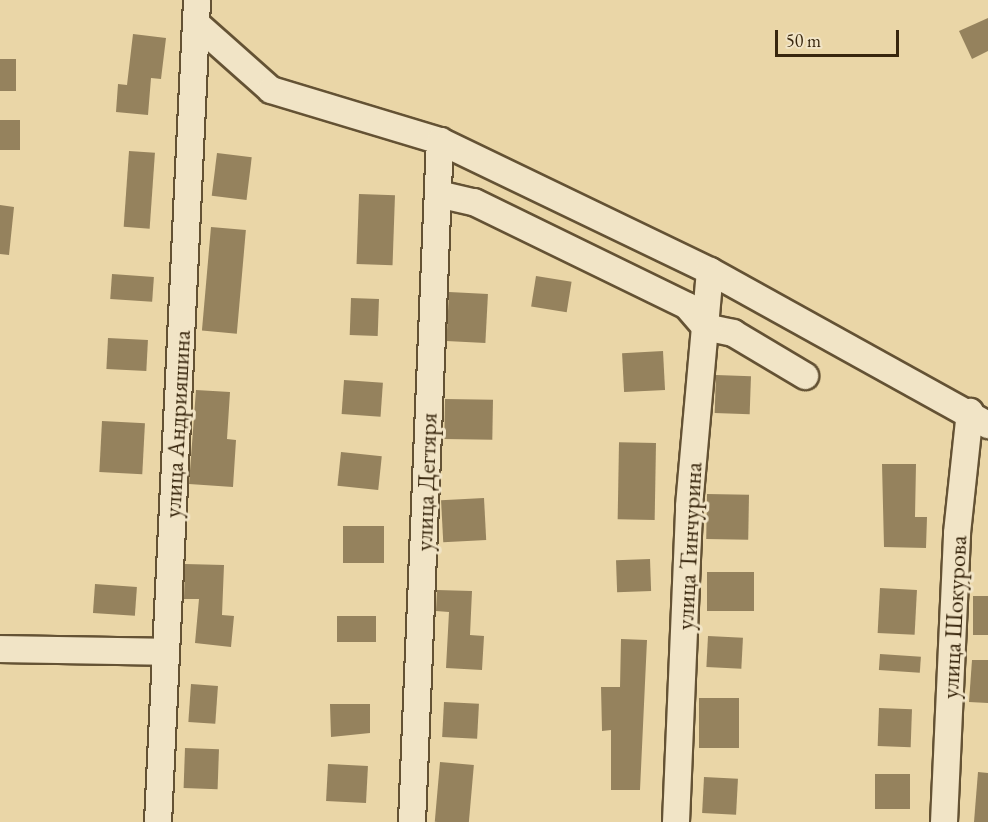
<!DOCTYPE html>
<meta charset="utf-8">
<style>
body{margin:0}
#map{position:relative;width:988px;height:822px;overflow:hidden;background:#ead6a7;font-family:"EB Garamond",serif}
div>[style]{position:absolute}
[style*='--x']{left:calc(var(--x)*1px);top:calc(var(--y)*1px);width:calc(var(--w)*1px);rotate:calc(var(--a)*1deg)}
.building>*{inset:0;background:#95825d;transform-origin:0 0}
.roads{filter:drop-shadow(2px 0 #645234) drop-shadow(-2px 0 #645234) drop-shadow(0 2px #645234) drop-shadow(0 -2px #645234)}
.minor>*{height:26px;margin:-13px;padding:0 13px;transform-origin:13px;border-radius:13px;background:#f1e4c6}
span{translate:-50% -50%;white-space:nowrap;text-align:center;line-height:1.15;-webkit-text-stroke:6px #f1e4c6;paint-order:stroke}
.street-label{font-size:24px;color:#38260d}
.scale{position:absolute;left:775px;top:30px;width:124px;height:27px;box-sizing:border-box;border:3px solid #38260d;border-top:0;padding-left:8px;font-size:18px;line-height:21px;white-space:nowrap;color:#38260d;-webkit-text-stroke:4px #f1e4c6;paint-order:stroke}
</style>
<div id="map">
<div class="building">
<i style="clip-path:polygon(988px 18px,988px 51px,972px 59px,959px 31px)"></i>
<i style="clip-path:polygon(133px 34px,166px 38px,161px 79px,151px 78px,148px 115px,116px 112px,118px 84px,127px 85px)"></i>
<i style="left:0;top:59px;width:16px;height:32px"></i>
<i style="left:0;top:120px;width:20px;height:30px"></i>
<i style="left:129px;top:151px;width:26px;height:76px;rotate:4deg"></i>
<i style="left:217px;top:153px;width:35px;height:43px;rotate:7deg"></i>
<i style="left:359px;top:194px;width:36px;height:70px;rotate:2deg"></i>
<i style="clip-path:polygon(0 205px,14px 207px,9px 255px,0 254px)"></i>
<i style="left:211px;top:227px;width:35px;height:104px;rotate:5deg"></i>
<i style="left:112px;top:274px;width:42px;height:25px;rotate:4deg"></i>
<i style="left:536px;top:276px;width:36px;height:31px;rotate:9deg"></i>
<i style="left:449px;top:292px;width:39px;height:49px;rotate:3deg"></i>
<i style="left:351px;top:298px;width:28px;height:37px;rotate:2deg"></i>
<i style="left:108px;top:338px;width:40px;height:31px;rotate:3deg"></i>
<i style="left:663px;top:351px;width:39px;height:41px;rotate:87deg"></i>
<i style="left:716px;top:375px;width:35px;height:38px;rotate:2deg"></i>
<i style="left:344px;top:380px;width:39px;height:34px;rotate:4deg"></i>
<i style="clip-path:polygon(196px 390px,230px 392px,227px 439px,236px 440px,233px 487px,189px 484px)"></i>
<i style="left:445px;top:399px;width:48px;height:40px;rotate:1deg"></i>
<i style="left:102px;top:421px;width:43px;height:51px;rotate:3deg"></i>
<i style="left:656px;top:443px;width:77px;height:37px;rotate:91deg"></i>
<i style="left:341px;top:452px;width:41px;height:34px;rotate:6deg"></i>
<i style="clip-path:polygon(882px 464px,916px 464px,915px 517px,927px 517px,926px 548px,884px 547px)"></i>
<i style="left:707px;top:494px;width:42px;height:45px;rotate:1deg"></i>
<i style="left:484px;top:498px;width:42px;height:43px;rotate:87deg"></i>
<i style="left:343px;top:526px;width:41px;height:37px"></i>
<i style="left:650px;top:559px;width:32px;height:34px;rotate:88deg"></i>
<i style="clip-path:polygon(185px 564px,224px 565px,222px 615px,234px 616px,231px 647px,195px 643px,199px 599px,184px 599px)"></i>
<i style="left:707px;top:572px;width:47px;height:39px"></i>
<i style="left:95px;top:584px;width:42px;height:29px;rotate:4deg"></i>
<i style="left:880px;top:588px;width:37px;height:45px;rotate:3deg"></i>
<i style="clip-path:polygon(437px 590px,472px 591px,470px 635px,484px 636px,482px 670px,446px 668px,449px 612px,436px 611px)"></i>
<i style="left:973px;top:596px;width:15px;height:39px"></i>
<i style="left:376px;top:616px;width:26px;height:39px;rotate:90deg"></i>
<i style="left:708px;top:636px;width:35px;height:31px;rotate:3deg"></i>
<i style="clip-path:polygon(621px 639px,647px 640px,640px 790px,611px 790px,611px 730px,602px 731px,601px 687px,620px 687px)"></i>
<i style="left:880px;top:654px;width:41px;height:16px;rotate:4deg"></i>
<i style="clip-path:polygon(972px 660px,988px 660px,988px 703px,969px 702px)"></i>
<i style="left:191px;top:684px;width:27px;height:38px;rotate:4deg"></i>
<i style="left:699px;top:698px;width:40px;height:50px"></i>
<i style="left:444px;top:702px;width:35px;height:35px;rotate:3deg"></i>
<i style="clip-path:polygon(330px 704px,370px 704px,370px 733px,331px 737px)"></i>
<i style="left:879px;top:708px;width:33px;height:38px;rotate:2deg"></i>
<i style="left:185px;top:748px;width:34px;height:40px;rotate:2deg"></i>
<i style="left:440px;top:762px;width:34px;height:60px;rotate:5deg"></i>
<i style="left:328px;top:764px;width:40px;height:37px;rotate:3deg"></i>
<i style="clip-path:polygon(978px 772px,988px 773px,988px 822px,974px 822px)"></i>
<i style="left:875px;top:774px;width:35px;height:35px"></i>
<i style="left:704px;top:777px;width:34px;height:36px;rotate:3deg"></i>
</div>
<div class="roads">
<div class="minor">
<i style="--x:199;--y:26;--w:96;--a:41.6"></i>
<i style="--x:271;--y:90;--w:177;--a:16.8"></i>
<i style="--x:440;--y:141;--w:300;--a:25.7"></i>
<i style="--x:710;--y:271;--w:318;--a:29"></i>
<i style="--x:438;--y:194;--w:37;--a:13"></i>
<i style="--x:474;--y:202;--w:237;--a:26"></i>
<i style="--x:687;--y:306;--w:28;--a:49"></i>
<i style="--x:705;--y:327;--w:29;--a:12"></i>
<i style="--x:733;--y:333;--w:84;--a:30.8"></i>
<i style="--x:0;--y:649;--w:164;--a:1"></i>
<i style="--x:158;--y:822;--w:823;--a:-87.28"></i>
<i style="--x:412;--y:822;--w:682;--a:-87.65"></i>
<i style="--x:676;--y:822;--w:316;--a:-87.6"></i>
<i style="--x:689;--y:506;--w:236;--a:-84.9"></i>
<i style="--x:944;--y:822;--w:289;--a:-87.4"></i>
<i style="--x:957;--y:533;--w:122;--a:-83.9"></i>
</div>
</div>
<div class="street-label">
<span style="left:177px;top:424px;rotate:-87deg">улица Андрияшина</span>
<span style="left:426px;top:482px;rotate:-88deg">улица Дегтяря</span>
<span style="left:689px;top:546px;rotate:-87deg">улица Тинчурина</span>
<span style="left:954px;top:617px;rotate:-87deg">улица Шокурова</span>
</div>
<div class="scale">50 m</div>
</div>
